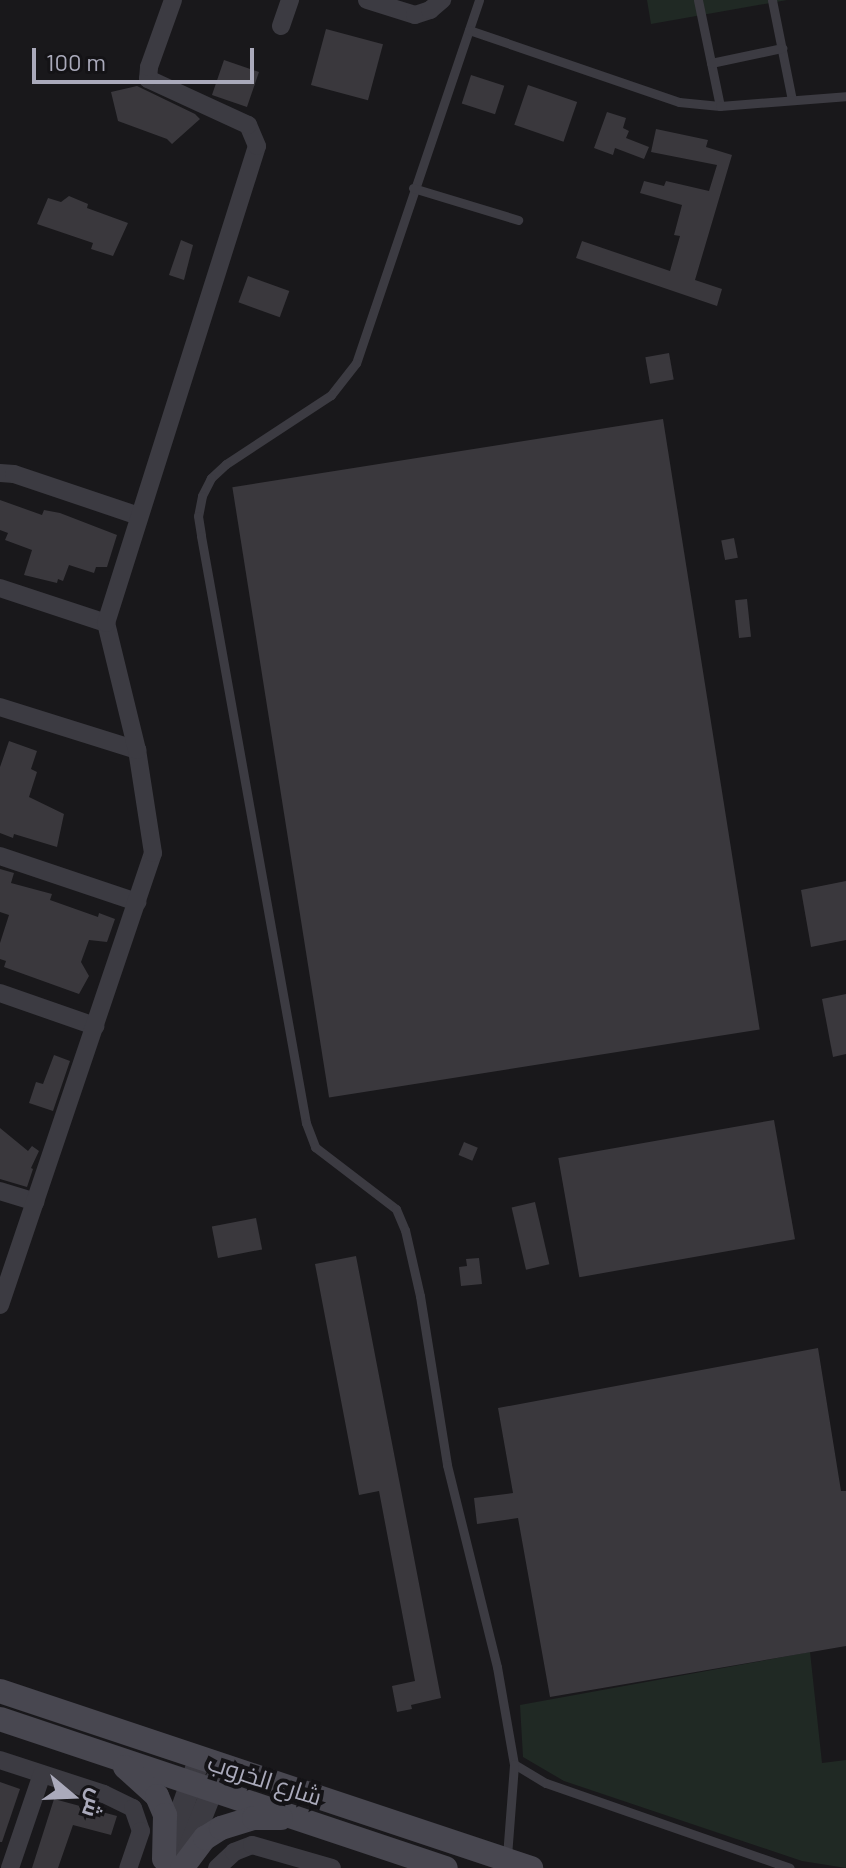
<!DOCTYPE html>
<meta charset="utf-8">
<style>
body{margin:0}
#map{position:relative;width:846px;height:1868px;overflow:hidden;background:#19181b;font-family:Barlow,Cairo,sans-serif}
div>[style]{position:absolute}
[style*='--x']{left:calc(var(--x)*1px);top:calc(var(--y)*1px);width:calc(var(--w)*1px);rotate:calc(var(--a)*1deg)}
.green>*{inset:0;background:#202924}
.building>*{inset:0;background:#3a383d;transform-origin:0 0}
.service>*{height:9px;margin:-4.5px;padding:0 4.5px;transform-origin:4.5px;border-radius:4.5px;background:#3c3b42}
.minor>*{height:18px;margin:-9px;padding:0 9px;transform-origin:9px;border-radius:9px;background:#3c3b42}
.tertiary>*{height:22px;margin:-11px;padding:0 11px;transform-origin:11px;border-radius:11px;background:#3c3b42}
.secondary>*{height:24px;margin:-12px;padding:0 12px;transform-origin:12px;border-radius:12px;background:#484750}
span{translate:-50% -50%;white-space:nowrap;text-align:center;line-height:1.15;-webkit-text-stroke:8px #141316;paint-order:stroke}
.street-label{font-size:24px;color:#aab}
.north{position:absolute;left:32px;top:1756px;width:80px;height:80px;-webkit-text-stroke:6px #141316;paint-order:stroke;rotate:109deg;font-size:22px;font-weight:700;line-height:32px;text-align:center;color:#aab}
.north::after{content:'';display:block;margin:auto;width:28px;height:36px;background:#aab;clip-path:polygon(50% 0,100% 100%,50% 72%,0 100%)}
.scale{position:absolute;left:32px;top:48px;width:222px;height:36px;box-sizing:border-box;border:4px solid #aab;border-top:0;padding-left:10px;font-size:24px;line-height:28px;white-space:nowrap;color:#aab;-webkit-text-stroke:6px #141316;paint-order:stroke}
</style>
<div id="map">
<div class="green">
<i style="clip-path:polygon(647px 0,787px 0,651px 24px)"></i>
<i style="clip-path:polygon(810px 1652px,822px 1763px,846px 1760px,846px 1868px,802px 1861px,564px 1781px,523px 1757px,520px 1705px)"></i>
</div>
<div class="building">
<i style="left:326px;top:29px;width:59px;height:58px;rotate:15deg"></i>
<i style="left:224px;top:60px;width:37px;height:37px;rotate:19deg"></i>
<i style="left:471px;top:75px;width:35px;height:30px;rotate:18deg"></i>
<i style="left:528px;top:85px;width:52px;height:42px;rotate:19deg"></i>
<i style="clip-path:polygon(137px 86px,195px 114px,200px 119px,172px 144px,167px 139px,118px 121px,111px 92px)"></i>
<i style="clip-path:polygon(607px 112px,626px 118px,623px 128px,629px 131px,626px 138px,649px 147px,644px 159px,615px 148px,613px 155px,594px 148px)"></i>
<i style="clip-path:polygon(656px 129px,708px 140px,706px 147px,732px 155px,695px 280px,722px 289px,717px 306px,576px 258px,582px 241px,670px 271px,680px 236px,674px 235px,682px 205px,640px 193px,644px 181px,664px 186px,666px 181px,709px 191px,717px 165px,651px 152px)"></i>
<i style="clip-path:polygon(69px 196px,88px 204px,87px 208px,128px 223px,113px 256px,91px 249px,93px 243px,37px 224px,48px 198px,61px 202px)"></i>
<i style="clip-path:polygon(181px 240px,193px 245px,184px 280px,169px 275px)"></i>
<i style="left:248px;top:276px;width:44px;height:28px;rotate:20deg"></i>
<i style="left:669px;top:353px;width:27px;height:24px;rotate:80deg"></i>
<i style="left:663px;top:419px;width:618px;height:436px;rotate:81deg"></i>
<i style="clip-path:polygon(0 500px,42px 515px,44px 510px,60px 513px,117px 535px,107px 567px,96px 567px,94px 573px,69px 565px,63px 581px,58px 579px,57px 583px,24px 575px,32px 550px,5px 540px,8px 533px,0 530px)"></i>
<i style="left:734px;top:538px;width:20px;height:13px;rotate:79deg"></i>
<i style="left:747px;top:599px;width:38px;height:12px;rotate:84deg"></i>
<i style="clip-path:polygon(9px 741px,37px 751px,31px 769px,37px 772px,29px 797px,64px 814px,57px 847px,14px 834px,13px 838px,0 833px,0 767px)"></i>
<i style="clip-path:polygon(0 869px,14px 873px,11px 883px,52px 894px,50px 900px,98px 917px,99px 913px,115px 919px,107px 942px,89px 940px,81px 962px,89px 976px,79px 994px,4px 967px,6px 961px,0 959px,0 943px,9px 915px,0 912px)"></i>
<i style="clip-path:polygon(846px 881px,846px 940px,811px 947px,801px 890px)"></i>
<i style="clip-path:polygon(846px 994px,846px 1054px,833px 1057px,822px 999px)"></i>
<i style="clip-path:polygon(54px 1055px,70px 1061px,53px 1111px,29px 1103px,36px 1082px,43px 1084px)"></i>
<i style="left:774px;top:1120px;width:121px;height:219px;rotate:80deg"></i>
<i style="clip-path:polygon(0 1128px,28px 1151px,32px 1146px,39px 1151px,31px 1168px,33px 1169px,27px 1187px,0 1179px)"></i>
<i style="left:464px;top:1142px;width:15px;height:14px;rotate:23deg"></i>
<i style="left:535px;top:1202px;width:64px;height:24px;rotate:77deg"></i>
<i style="left:256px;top:1218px;width:32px;height:45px;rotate:79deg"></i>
<i style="clip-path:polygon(356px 1256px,441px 1698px,411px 1705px,412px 1709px,397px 1712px,392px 1686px,415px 1681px,379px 1491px,359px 1495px,315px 1264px)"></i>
<i style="clip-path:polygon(479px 1258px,482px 1284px,461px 1286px,459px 1267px,467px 1266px,466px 1259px)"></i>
<i style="clip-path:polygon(818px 1348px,841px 1491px,846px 1491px,846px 1646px,550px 1697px,518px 1518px,477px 1524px,474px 1498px,513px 1493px,498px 1408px)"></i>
<i style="clip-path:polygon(0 1782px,20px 1789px,2px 1842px,0 1842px)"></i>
<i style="clip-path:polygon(54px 1799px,117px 1816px,111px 1835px,73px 1825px,58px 1868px,32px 1868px)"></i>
</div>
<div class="service">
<i style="--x:479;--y:0;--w:383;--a:108.7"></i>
<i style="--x:356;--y:363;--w:41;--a:128"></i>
<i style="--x:331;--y:395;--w:126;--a:146.7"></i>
<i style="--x:226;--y:464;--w:21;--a:137"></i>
<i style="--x:211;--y:478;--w:20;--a:117"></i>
<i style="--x:202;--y:496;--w:20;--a:101"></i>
<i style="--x:198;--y:516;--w:20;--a:81"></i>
<i style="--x:201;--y:536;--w:596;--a:79.86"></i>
<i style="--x:306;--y:1123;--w:26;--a:69"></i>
<i style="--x:315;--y:1147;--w:102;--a:37.4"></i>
<i style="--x:396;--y:1209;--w:23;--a:67"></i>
<i style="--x:405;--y:1230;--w:68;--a:77.2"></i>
<i style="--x:420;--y:1296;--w:171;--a:80.9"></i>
<i style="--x:447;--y:1465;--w:208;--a:76.1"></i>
<i style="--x:497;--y:1667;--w:98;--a:80.1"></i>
<i style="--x:514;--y:1764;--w:37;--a:31"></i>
<i style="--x:546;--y:1783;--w:258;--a:19.2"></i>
<i style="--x:698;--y:0;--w:108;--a:78.3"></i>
<i style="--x:772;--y:0;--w:102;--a:78.7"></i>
<i style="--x:469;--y:30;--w:222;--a:18.9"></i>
<i style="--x:679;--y:102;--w:41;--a:5.6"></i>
<i style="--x:720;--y:106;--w:126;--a:-4.5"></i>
<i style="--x:711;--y:63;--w:73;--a:-11.9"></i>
<i style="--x:413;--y:188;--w:110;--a:16.9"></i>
<i style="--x:507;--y:1856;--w:92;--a:-85.6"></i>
</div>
<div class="minor">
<i style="--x:367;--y:0;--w:50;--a:17.4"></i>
<i style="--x:415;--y:15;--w:16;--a:-18"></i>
<i style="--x:430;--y:10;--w:16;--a:-40"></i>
<i style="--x:281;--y:26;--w:28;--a:-71"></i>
<i style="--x:0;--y:473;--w:14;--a:4"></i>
<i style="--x:14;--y:474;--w:132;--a:18.6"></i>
<i style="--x:0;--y:588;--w:112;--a:18.3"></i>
<i style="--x:0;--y:707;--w:144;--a:17.4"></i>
<i style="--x:0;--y:856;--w:145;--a:18.6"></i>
<i style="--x:0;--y:993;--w:101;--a:19.2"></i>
<i style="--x:0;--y:1191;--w:37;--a:17"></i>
<i style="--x:0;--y:1305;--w:477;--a:-71.3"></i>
<i style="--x:153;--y:853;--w:104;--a:-98.8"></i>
<i style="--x:137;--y:750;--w:131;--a:-103.7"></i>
<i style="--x:106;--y:623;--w:500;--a:-72.43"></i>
<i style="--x:257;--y:146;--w:23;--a:-113"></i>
<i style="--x:248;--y:125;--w:110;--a:-155.3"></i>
<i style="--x:148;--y:79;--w:12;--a:-85"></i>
<i style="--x:149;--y:67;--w:71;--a:-70.3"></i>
<i style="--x:0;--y:1760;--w:109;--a:18.1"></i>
<i style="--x:104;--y:1794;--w:32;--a:26"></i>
<i style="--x:133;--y:1808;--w:24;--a:71"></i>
<i style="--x:141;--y:1831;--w:39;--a:109"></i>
<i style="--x:10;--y:1868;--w:99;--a:-71.2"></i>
<i style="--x:217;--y:1868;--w:23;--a:-43"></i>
<i style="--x:234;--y:1852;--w:19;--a:-21"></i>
<i style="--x:252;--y:1845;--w:83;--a:16"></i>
</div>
<div class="tertiary">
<i style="--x:167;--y:1851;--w:90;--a:-70.6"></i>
<i style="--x:186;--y:1856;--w:98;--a:-68.4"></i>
</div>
<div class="secondary">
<i style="--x:0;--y:1691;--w:560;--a:18.43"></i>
<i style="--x:0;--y:1719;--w:470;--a:18.5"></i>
<i style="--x:125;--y:1767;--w:43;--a:42.2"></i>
<i style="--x:157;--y:1796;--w:21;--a:67"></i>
<i style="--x:165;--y:1815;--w:44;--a:91.3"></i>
<i style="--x:182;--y:1868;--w:38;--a:-53"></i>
<i style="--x:205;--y:1838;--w:19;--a:-32"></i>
<i style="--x:221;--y:1828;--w:34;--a:-17"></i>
<i style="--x:254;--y:1818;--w:27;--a:0"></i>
</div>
<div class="street-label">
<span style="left:265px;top:1779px;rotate:18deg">شارع الخروب</span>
</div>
<div class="north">ش</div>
<div class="scale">100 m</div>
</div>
